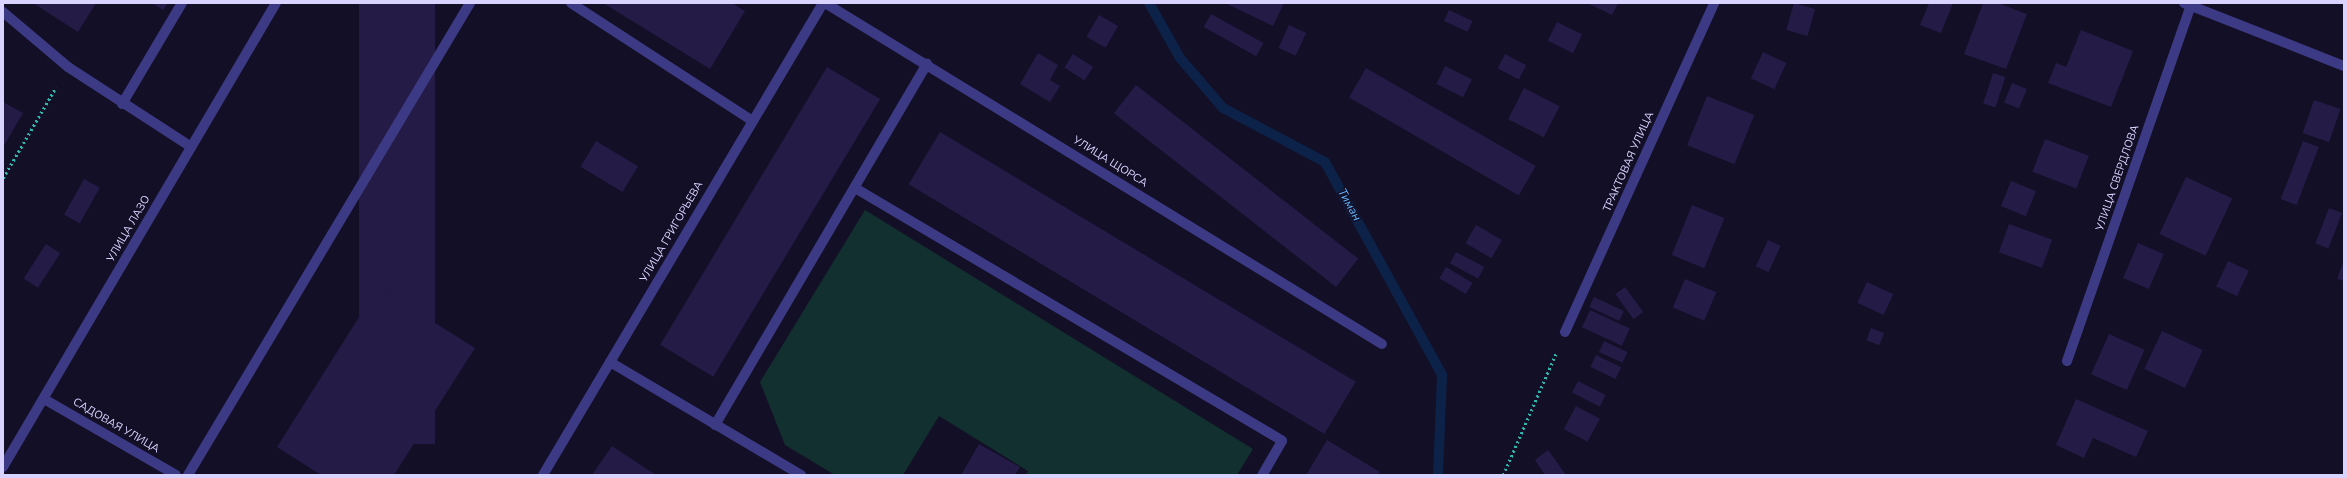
<!DOCTYPE html>
<meta charset="utf-8">
<style>
body{margin:0}
#map{position:relative;width:2347px;height:478px;overflow:hidden;background:#130f26;font-family:"Nunito Sans",sans-serif}
div>[style]{position:absolute}
[style*='--x']{left:calc(var(--x)*1px);top:calc(var(--y)*1px);width:calc(var(--w)*1px);rotate:calc(var(--a)*1deg)}
.green>*{inset:0;background:#12302f}
.stream>*{height:10px;margin:-5px;padding:0 5px;transform-origin:5px;border-radius:5px;background:#0c2248}
.building>*{inset:0;background:#241b47;transform-origin:0 0}
.path>*{height:2.5px;margin-top:-1.25px;transform-origin:0;background:repeating-linear-gradient(90deg,#2fb8b0 0 2px,transparent 0 5px)}
.minor>*{height:10px;margin:-5px;padding:0 5px;transform-origin:5px;border-radius:5px;background:#3d3a85}
span{translate:-50% -50%;white-space:nowrap;text-align:center;line-height:1.15;-webkit-text-stroke:3px #130f26;paint-order:stroke}
.street-label{font-size:11px;color:#d9d4ff}
.water-label{font-size:12px;color:#62b6ff;font-style:italic}
.frame{position:absolute;inset:0;border:4px solid #d9d4ff;pointer-events:none}
</style>
<div id="map">
<div class="green">
<i style="clip-path:polygon(865px 210px,1253px 449px,1237px 475px,1026px 475px,1028px 471px,939px 416px,903px 475px,835px 475px,785px 445px,760px 382px)"></i>
</div>
<div class="stream">
<i style="--x:1149;--y:3;--w:63;--a:60.6"></i>
<i style="--x:1180;--y:58;--w:66;--a:49.3"></i>
<i style="--x:1223;--y:108;--w:115;--a:27.9"></i>
<i style="--x:1325;--y:162;--w:243;--a:61.2"></i>
<i style="--x:1442;--y:375;--w:100;--a:92.3"></i>
</div>
<div class="building">
<i style="clip-path:polygon(33px 3px,96px 3px,78px 32px)"></i>
<i style="clip-path:polygon(152px 3px,168px 3px,163px 10px)"></i>
<i style="left:359px;top:3px;width:76px;height:441px"></i>
<i style="clip-path:polygon(603px 3px,732px 3px,745px 11px,710px 69px)"></i>
<i style="clip-path:polygon(1225px 3px,1284px 3px,1273px 26px)"></i>
<i style="clip-path:polygon(1587px 3px,1618px 3px,1612px 15px)"></i>
<i style="left:1794px;top:3px;width:22px;height:28px;rotate:16deg"></i>
<i style="clip-path:polygon(1929px 3px,1953px 3px,1941px 33px,1920px 25px)"></i>
<i style="clip-path:polygon(1983px 3px,1998px 3px,2027px 14px,2006px 69px,1964px 54px)"></i>
<i style="left:1449px;top:10px;width:26px;height:12px;rotate:25deg"></i>
<i style="left:1211px;top:14px;width:60px;height:15px;rotate:29deg"></i>
<i style="left:1099px;top:15px;width:22px;height:25px;rotate:30deg"></i>
<i style="left:1557px;top:22px;width:28px;height:21px;rotate:26deg"></i>
<i style="left:1289px;top:25px;width:19px;height:25px;rotate:25deg"></i>
<i style="clip-path:polygon(2081px 30px,2133px 51px,2111px 107px,2048px 83px,2056px 63px,2066px 67px)"></i>
<i style="left:1763px;top:52px;width:26px;height:29px;rotate:25deg"></i>
<i style="clip-path:polygon(1038px 53px,1058px 65px,1050px 80px,1060px 86px,1050px 102px,1020px 84px)"></i>
<i style="left:1073px;top:54px;width:24px;height:16px;rotate:33deg"></i>
<i style="left:1505px;top:54px;width:24px;height:16px;rotate:28deg"></i>
<i style="left:1445px;top:66px;width:30px;height:20px;rotate:26deg"></i>
<i style="left:827px;top:67px;width:62px;height:324px;rotate:31deg"></i>
<i style="left:1366px;top:68px;width:196px;height:34px;rotate:30deg"></i>
<i style="left:1993px;top:73px;width:13px;height:32px;rotate:18deg"></i>
<i style="left:2012px;top:83px;width:16px;height:21px;rotate:22deg"></i>
<i style="left:1136px;top:85px;width:282px;height:36px;rotate:38deg"></i>
<i style="left:1524px;top:88px;width:40px;height:35px;rotate:27deg"></i>
<i style="left:1707px;top:96px;width:51px;height:53px;rotate:22deg"></i>
<i style="left:2314px;top:100px;width:28px;height:35px;rotate:19deg"></i>
<i style="clip-path:polygon(3px 102px,23px 113px,5px 144px,3px 143px)"></i>
<i style="left:940px;top:132px;width:485px;height:61px;rotate:31deg"></i>
<i style="left:2045px;top:139px;width:47px;height:35px;rotate:21deg"></i>
<i style="left:596px;top:141px;width:49px;height:30px;rotate:31deg"></i>
<i style="left:2303px;top:141px;width:17px;height:62px;rotate:21deg"></i>
<i style="left:2186px;top:177px;width:51px;height:63px;rotate:25deg"></i>
<i style="left:84px;top:179px;width:18px;height:41px;rotate:29deg"></i>
<i style="left:2011px;top:181px;width:27px;height:27px;rotate:22deg"></i>
<i style="left:1692px;top:205px;width:35px;height:54px;rotate:22deg"></i>
<i style="left:2329px;top:208px;width:14px;height:38px;rotate:21deg"></i>
<i style="left:2009px;top:224px;width:46px;height:30px;rotate:20deg"></i>
<i style="left:1476px;top:225px;width:30px;height:21px;rotate:30deg"></i>
<i style="left:1768px;top:240px;width:14px;height:29px;rotate:25deg"></i>
<i style="left:2138px;top:243px;width:28px;height:38px;rotate:23deg"></i>
<i style="left:46px;top:244px;width:17px;height:41px;rotate:33deg"></i>
<i style="left:1456px;top:252px;width:32px;height:13px;rotate:28deg"></i>
<i style="clip-path:polygon(2344px 260px,2344px 281px,2337px 279px)"></i>
<i style="left:2228px;top:261px;width:23px;height:28px;rotate:25deg"></i>
<i style="left:1446px;top:267px;width:31px;height:13px;rotate:31deg"></i>
<i style="left:1685px;top:279px;width:34px;height:31px;rotate:23deg"></i>
<i style="left:1867px;top:282px;width:29px;height:23px;rotate:25deg"></i>
<i style="clip-path:polygon(378px 287px,475px 348px,394px 475px,321px 475px,277px 447px)"></i>
<i style="left:1625px;top:287px;width:31px;height:12px;rotate:54deg"></i>
<i style="left:1594px;top:297px;width:33px;height:11px;rotate:25deg"></i>
<i style="left:1590px;top:310px;width:44px;height:19px;rotate:25deg"></i>
<i style="left:1871px;top:328px;width:14px;height:13px;rotate:21deg"></i>
<i style="left:2162px;top:331px;width:45px;height:42px;rotate:25deg"></i>
<i style="left:2109px;top:334px;width:39px;height:44px;rotate:24deg"></i>
<i style="left:1604px;top:341px;width:26px;height:12px;rotate:25deg"></i>
<i style="left:1596px;top:355px;width:28px;height:13px;rotate:26deg"></i>
<i style="left:1578px;top:381px;width:31px;height:13px;rotate:27deg"></i>
<i style="clip-path:polygon(2076px 399px,2148px 431px,2136px 457px,2093px 438px,2084px 458px,2056px 445px)"></i>
<i style="left:1576px;top:406px;width:27px;height:26px;rotate:28deg"></i>
<i style="clip-path:polygon(1327px 440px,1380px 472px,1378px 475px,1306px 475px)"></i>
<i style="clip-path:polygon(979px 444px,1020px 467px,1015px 475px,961px 475px)"></i>
<i style="clip-path:polygon(612px 446px,656px 475px,592px 475px)"></i>
<i style="clip-path:polygon(1548px 450px,1566px 475px,1545px 475px,1535px 460px)"></i>
</div>
<div class="path">
<i style="--x:3;--y:178;--w:105;--a:-59.8"></i>
<i style="--x:1503;--y:475;--w:133;--a:-66.5"></i>
</div>
<div class="minor">
<i style="--x:571;--y:3;--w:215;--a:33"></i>
<i style="--x:825;--y:3;--w:653;--a:31.48"></i>
<i style="--x:2184;--y:3;--w:172;--a:21.5"></i>
<i style="--x:3;--y:12;--w:85;--a:40.2"></i>
<i style="--x:68;--y:67;--w:147;--a:33"></i>
<i style="--x:122;--y:104;--w:117;--a:-59.3"></i>
<i style="--x:855;--y:188;--w:496;--a:30.6"></i>
<i style="--x:1282;--y:441;--w:39;--a:120"></i>
<i style="--x:1565;--y:332;--w:361;--a:-65.6"></i>
<i style="--x:2067;--y:361;--w:379;--a:-70.8"></i>
<i style="--x:610;--y:362;--w:222;--a:30.6"></i>
<i style="--x:44;--y:399;--w:152;--a:29.9"></i>
<i style="--x:715;--y:425;--w:419;--a:-59.6"></i>
<i style="--x:3;--y:467;--w:538;--a:-59.53"></i>
<i style="--x:188;--y:475;--w:550;--a:-59.14"></i>
<i style="--x:543;--y:475;--w:549;--a:-59.32"></i>
</div>
<div class="street-label">
<span style="left:1110px;top:162px;rotate:32deg">УЛИЦА ЩОРСА</span>
<span style="left:1629px;top:162px;rotate:-66deg">ТРАКТОВАЯ УЛИЦА</span>
<span style="left:2118px;top:178px;rotate:-71deg">УЛИЦА СВЕРДЛОВА</span>
<span style="left:129px;top:229px;rotate:-60deg">УЛИЦА ЛАЗО</span>
<span style="left:672px;top:232px;rotate:-60deg">УЛИЦА ГРИГОРЬЕВА</span>
<span style="left:116px;top:426px;rotate:30deg">САДОВАЯ УЛИЦА</span>
</div>
<div class="water-label">
<span style="left:1349px;top:205px;rotate:61deg">Тиман</span>
</div>
<div class="frame"></div>
</div>
